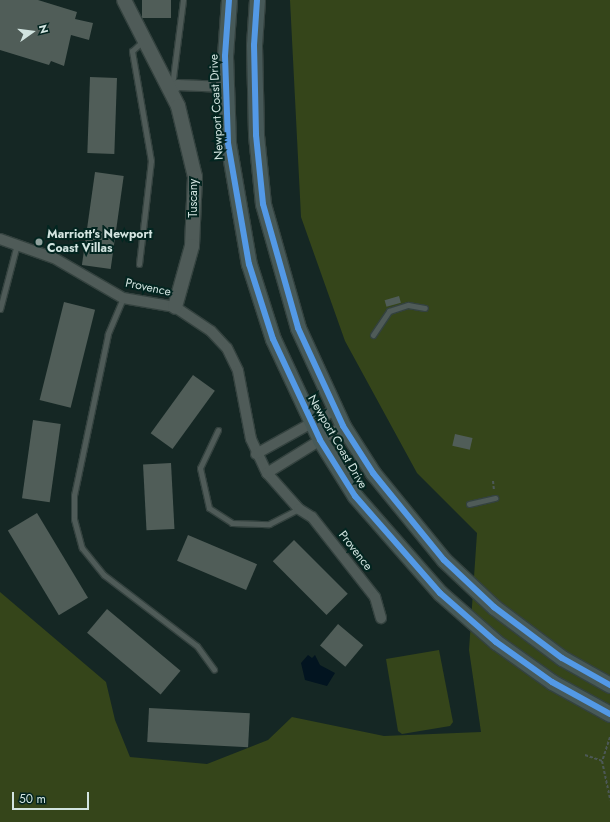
<!DOCTYPE html>
<style>
body{margin:0}
#map{position:relative;width:610px;height:822px;overflow:hidden;background:#152724;font-family:Jost,sans-serif}
div>[style]{position:absolute}
[style*='--x']{left:calc(var(--x)*1px);top:calc(var(--y)*1px);width:calc(var(--w)*1px);rotate:calc(var(--a)*1deg)}
.green>*{inset:0;background:#35451a}
.water>*{inset:0;background:#021420}
.building>*{inset:0;background:#505d58;transform-origin:0 0}
.path>*{height:2px;margin-top:-1px;transform-origin:0;background:repeating-linear-gradient(90deg,#4c5856 0 3px,transparent 0 5px)}
.roads{filter:drop-shadow(1px 0 #34423f) drop-shadow(-1px 0 #34423f) drop-shadow(0 1px #34423f) drop-shadow(0 -1px #34423f)}
.lane>*{height:5px;margin:-2.5px;padding:0 2.5px;transform-origin:2.5px;border-radius:2.5px;background:#4f5b58}
.street>*{height:10px;margin:-5px;padding:0 5px;transform-origin:5px;border-radius:5px;background:#4f5b58}
.secondary>*{height:14px;margin:-7px;padding:0 7px;transform-origin:7px;border-radius:7px;background:#4f5b58}
.primary>*{height:15px;margin:-7.5px;padding:0 7.5px;transform-origin:7.5px;border-radius:7.5px;background:#475958}
.cycleway>*{height:6px;margin:-3px;padding:0 3px;transform-origin:3px;border-radius:3px;background:#5399e6}
.dots>*{width:11px;height:11px;translate:-50% -50%;box-sizing:border-box;border:2px solid #032520;border-radius:50%}
span{translate:-50% -50%;white-space:nowrap;text-align:center;line-height:1.15;-webkit-text-stroke:4px #032520;paint-order:stroke}
.street-label{font-size:12px;color:#d2e4e0}
.poi-label{font-size:12px;color:#d2e4e0;font-weight:700}
.left{translate:0 -50%;text-align:left}
.north{position:absolute;left:12px;top:12px;width:40px;height:40px;-webkit-text-stroke:3px #032520;paint-order:stroke;rotate:76deg;font-size:11px;font-weight:700;line-height:16px;text-align:center;color:#d2e4e0}
.north::after{content:'';display:block;margin:auto;width:14px;height:18px;background:#d2e4e0;clip-path:polygon(50% 0,100% 100%,50% 72%,0 100%)}
.scale{position:absolute;left:12px;top:792px;width:77px;height:18px;box-sizing:border-box;border:2px solid #d2e4e0;border-top:0;padding-left:5px;font-size:12px;line-height:14px;white-space:nowrap;color:#d2e4e0;-webkit-text-stroke:3px #032520;paint-order:stroke}
</style>
<div id="map">
<div class="green">
<i style="clip-path:polygon(290px 0,610px 0,610px 822px,0 822px,0 592px,106px 682px,115px 720px,130px 757px,207px 764px,268px 740px,292px 717px,384px 736px,481px 732px,469px 650px,477px 533px,417px 473px,345px 341px,301px 217px)"></i>
<i style="clip-path:polygon(439px 650px,453px 722px,450px 726px,402px 734px,398px 731px,386px 659px)"></i>
</div>
<div class="water">
<i style="clip-path:polygon(308px 655px,312px 658px,315px 655px,320px 665px,335px 673px,327px 686px,305px 680px,301px 663px)"></i>
</div>
<div class="building">
<i style="clip-path:polygon(0 0,38px 0,77px 12px,75px 19px,93px 23px,89px 40px,71px 35px,64px 66px,51px 61px,49px 65px,0 50px)"></i>
<i style="left:142px;top:0;width:29px;height:18px"></i>
<i style="left:90px;top:77px;width:27px;height:76px;rotate:2deg"></i>
<i style="left:95px;top:172px;width:29px;height:94px;rotate:8deg"></i>
<i style="left:399px;top:296px;width:7px;height:15px;rotate:74deg"></i>
<i style="left:64px;top:302px;width:32px;height:101px;rotate:14deg"></i>
<i style="left:193px;top:375px;width:27px;height:72px;rotate:36deg"></i>
<i style="left:33px;top:420px;width:28px;height:79px;rotate:8deg"></i>
<i style="left:455px;top:434px;width:18px;height:12px;rotate:13deg"></i>
<i style="left:171px;top:463px;width:66px;height:28px;rotate:87deg"></i>
<i style="left:37px;top:513px;width:99px;height:34px;rotate:59deg"></i>
<i style="left:188px;top:535px;width:75px;height:28px;rotate:23deg"></i>
<i style="left:294px;top:540px;width:76px;height:30px;rotate:45deg"></i>
<i style="left:107px;top:609px;width:96px;height:31px;rotate:40deg"></i>
<i style="left:338px;top:624px;width:33px;height:28px;rotate:40deg"></i>
<i style="left:149px;top:708px;width:101px;height:34px;rotate:3deg"></i>
</div>
<div class="path">
<i style="--x:493;--y:481;--w:9;--a:84"></i>
<i style="--x:610;--y:737;--w:25;--a:108"></i>
<i style="--x:602;--y:761;--w:40;--a:78"></i>
<i style="--x:585;--y:755;--w:18;--a:19"></i>
</div>
<div class="roads">
<div class="lane">
<i style="--x:172;--y:86;--w:87;--a:-82.7"></i>
<i style="--x:139;--y:264;--w:104;--a:-83.4"></i>
<i style="--x:151;--y:161;--w:112;--a:-99.8"></i>
<i style="--x:132;--y:51;--w:15;--a:-42"></i>
<i style="--x:123;--y:298;--w:39;--a:113"></i>
<i style="--x:108;--y:334;--w:165;--a:101.9"></i>
<i style="--x:74;--y:495;--w:24;--a:90"></i>
<i style="--x:74;--y:519;--w:30;--a:75"></i>
<i style="--x:82;--y:548;--w:35;--a:51"></i>
<i style="--x:104;--y:575;--w:117;--a:37.4"></i>
<i style="--x:197;--y:646;--w:29;--a:54"></i>
<i style="--x:0;--y:309;--w:67;--a:-75.3"></i>
<i style="--x:373;--y:335;--w:29;--a:-56"></i>
<i style="--x:389;--y:311;--w:20;--a:-18"></i>
<i style="--x:408;--y:305;--w:17;--a:10"></i>
<i style="--x:218;--y:430;--w:42;--a:115.3"></i>
<i style="--x:200;--y:468;--w:41;--a:77.3"></i>
<i style="--x:209;--y:508;--w:27;--a:33"></i>
<i style="--x:232;--y:523;--w:37;--a:2"></i>
<i style="--x:269;--y:524;--w:34;--a:-27"></i>
<i style="--x:469;--y:504;--w:27;--a:-13"></i>
</div>
<div class="street">
<i style="--x:171;--y:91;--w:9;--a:-41"></i>
<i style="--x:178;--y:85;--w:48;--a:2.4"></i>
<i style="--x:0;--y:239;--w:57;--a:19.4"></i>
<i style="--x:54;--y:258;--w:80;--a:30.1"></i>
<i style="--x:123;--y:298;--w:53;--a:9.8"></i>
<i style="--x:175;--y:307;--w:43;--a:33.7"></i>
<i style="--x:211;--y:331;--w:23;--a:47"></i>
<i style="--x:227;--y:348;--w:25;--a:64"></i>
<i style="--x:238;--y:371;--w:69;--a:79.2"></i>
<i style="--x:251;--y:439;--w:38;--a:65"></i>
<i style="--x:267;--y:473;--w:48;--a:48.4"></i>
<i style="--x:299;--y:509;--w:15;--a:32"></i>
<i style="--x:312;--y:517;--w:102;--a:51.8"></i>
<i style="--x:375;--y:597;--w:22;--a:74"></i>
<i style="--x:256;--y:454;--w:90;--a:-29.1"></i>
<i style="--x:267;--y:473;--w:89;--a:-31.7"></i>
</div>
<div class="secondary">
<i style="--x:124;--y:0;--w:119;--a:63"></i>
<i style="--x:178;--y:106;--w:73;--a:76.5"></i>
<i style="--x:195;--y:177;--w:69;--a:92.5"></i>
<i style="--x:192;--y:246;--w:63;--a:105.6"></i>
</div>
<div class="primary">
<i style="--x:229;--y:0;--w:56;--a:94.1"></i>
<i style="--x:225;--y:56;--w:87;--a:88"></i>
<i style="--x:228;--y:143;--w:123;--a:80.2"></i>
<i style="--x:249;--y:264;--w:79;--a:72.3"></i>
<i style="--x:273;--y:339;--w:111;--a:65"></i>
<i style="--x:320;--y:440;--w:66;--a:58"></i>
<i style="--x:355;--y:496;--w:129;--a:48.8"></i>
<i style="--x:440;--y:593;--w:74;--a:41.2"></i>
<i style="--x:496;--y:642;--w:69;--a:35.5"></i>
<i style="--x:552;--y:682;--w:66;--a:28.9"></i>
<i style="--x:257;--y:0;--w:45;--a:93.8"></i>
<i style="--x:254;--y:45;--w:90;--a:88.7"></i>
<i style="--x:256;--y:135;--w:69;--a:84.2"></i>
<i style="--x:263;--y:204;--w:129;--a:74.2"></i>
<i style="--x:298;--y:328;--w:108;--a:65.3"></i>
<i style="--x:343;--y:426;--w:56;--a:57.4"></i>
<i style="--x:373;--y:473;--w:112;--a:50.8"></i>
<i style="--x:444;--y:560;--w:69;--a:43.2"></i>
<i style="--x:494;--y:607;--w:85;--a:36.9"></i>
<i style="--x:562;--y:658;--w:55;--a:29.4"></i>
</div>
</div>
<div class="cycleway">
<i style="--x:229;--y:0;--w:56;--a:94.1"></i>
<i style="--x:225;--y:56;--w:87;--a:88"></i>
<i style="--x:228;--y:143;--w:123;--a:80.2"></i>
<i style="--x:249;--y:264;--w:79;--a:72.3"></i>
<i style="--x:273;--y:339;--w:111;--a:65"></i>
<i style="--x:320;--y:440;--w:66;--a:58"></i>
<i style="--x:355;--y:496;--w:129;--a:48.8"></i>
<i style="--x:440;--y:593;--w:74;--a:41.2"></i>
<i style="--x:496;--y:642;--w:69;--a:35.5"></i>
<i style="--x:552;--y:682;--w:66;--a:28.9"></i>
<i style="--x:257;--y:0;--w:45;--a:93.8"></i>
<i style="--x:254;--y:45;--w:90;--a:88.7"></i>
<i style="--x:256;--y:135;--w:69;--a:84.2"></i>
<i style="--x:263;--y:204;--w:129;--a:74.2"></i>
<i style="--x:298;--y:328;--w:108;--a:65.3"></i>
<i style="--x:343;--y:426;--w:56;--a:57.4"></i>
<i style="--x:373;--y:473;--w:112;--a:50.8"></i>
<i style="--x:444;--y:560;--w:69;--a:43.2"></i>
<i style="--x:494;--y:607;--w:85;--a:36.9"></i>
<i style="--x:562;--y:658;--w:55;--a:29.4"></i>
</div>
<div class="dots">
<i style="left:39px;top:242px;background:#90a29e"></i>
</div>
<div class="street-label">
<span style="left:217px;top:107px;rotate:-93deg">Newport Coast Drive</span>
<span style="left:194px;top:198px;rotate:-90deg">Tuscany</span>
<span style="left:148px;top:288px;rotate:12deg">Provence</span>
<span style="left:337px;top:442px;rotate:60deg">Newport Coast Drive</span>
<span style="left:355px;top:551px;rotate:52deg">Provence</span>
</div>
<div class="poi-label">
<span class="left" style="left:47px;top:242px">Marriott's Newport<br>Coast Villas</span>
</div>
<div class="north">N</div>
<div class="scale">50 m</div>
</div>
